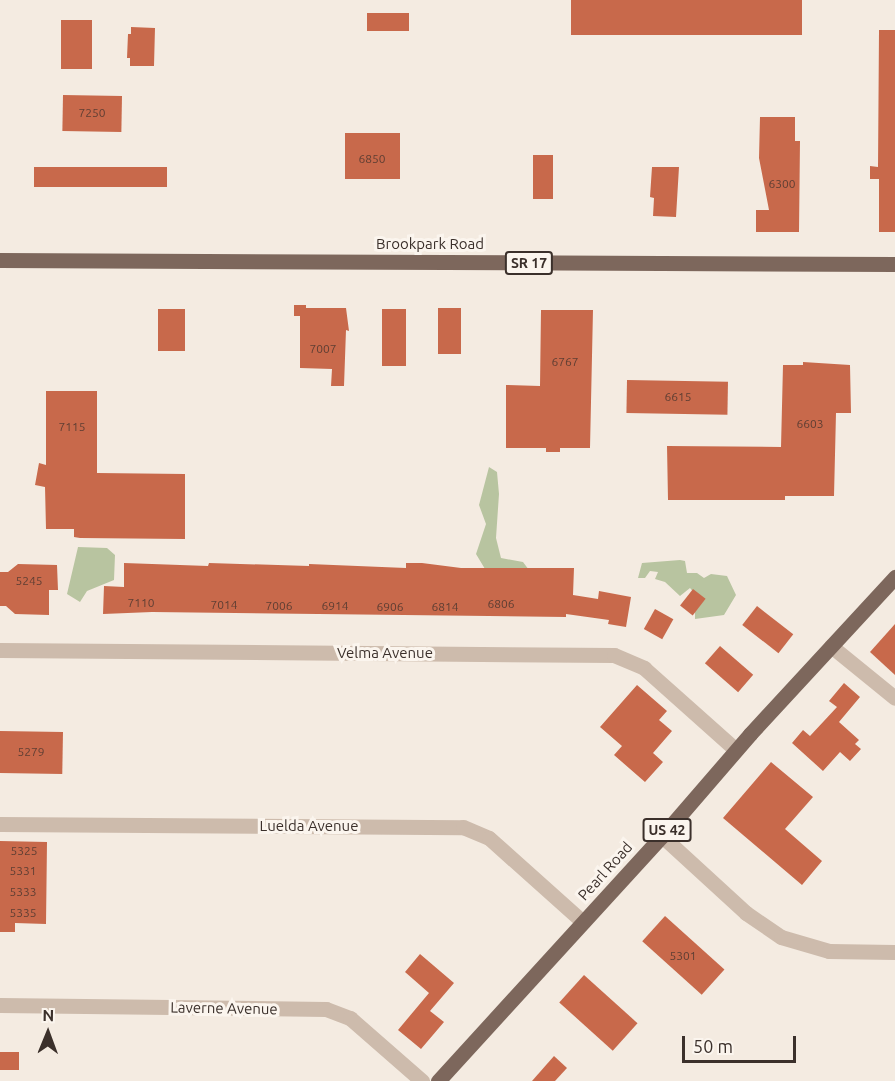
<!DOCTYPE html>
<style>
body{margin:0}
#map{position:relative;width:895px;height:1081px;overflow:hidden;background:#f4ebe1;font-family:Ubuntu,sans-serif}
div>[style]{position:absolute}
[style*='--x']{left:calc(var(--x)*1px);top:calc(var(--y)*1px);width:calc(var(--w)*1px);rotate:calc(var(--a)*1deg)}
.green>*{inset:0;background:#b8c4a0}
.building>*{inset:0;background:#c8694b;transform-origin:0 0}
.minor>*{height:15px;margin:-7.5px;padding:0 7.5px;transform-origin:7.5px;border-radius:7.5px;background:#cdbbac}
.major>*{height:15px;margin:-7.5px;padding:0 7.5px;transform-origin:7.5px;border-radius:7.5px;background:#7d675c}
span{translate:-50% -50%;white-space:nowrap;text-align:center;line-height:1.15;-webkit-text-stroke:6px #fbf5ee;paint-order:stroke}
.number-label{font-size:12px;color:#5e3e33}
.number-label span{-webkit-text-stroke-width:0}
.shield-label span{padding:2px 4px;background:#fbf5ee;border:2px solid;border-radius:4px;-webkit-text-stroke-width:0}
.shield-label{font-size:14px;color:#3b302b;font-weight:700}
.street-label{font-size:15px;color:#3b302b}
.north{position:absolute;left:18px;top:1003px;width:60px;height:60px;-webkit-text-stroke:4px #fbf5ee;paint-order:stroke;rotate:1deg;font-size:16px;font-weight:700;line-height:24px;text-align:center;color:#3b302b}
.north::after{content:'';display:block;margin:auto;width:21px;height:27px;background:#3b302b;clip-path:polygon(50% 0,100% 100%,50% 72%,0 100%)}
.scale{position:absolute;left:682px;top:1036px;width:114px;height:27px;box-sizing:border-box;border:3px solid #3b302b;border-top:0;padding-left:8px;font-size:18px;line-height:21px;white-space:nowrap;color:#3b302b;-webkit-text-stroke:4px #fbf5ee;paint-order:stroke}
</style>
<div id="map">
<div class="green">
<i style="clip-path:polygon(489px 467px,497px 472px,499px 494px,496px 538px,501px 558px,523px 562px,532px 574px,517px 573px,508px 568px,504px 576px,491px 579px,476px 554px,486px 524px,479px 505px)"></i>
<i style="clip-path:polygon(78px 547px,107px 548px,115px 555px,114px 580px,87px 591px,80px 602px,67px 594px)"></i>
<i style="clip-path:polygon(680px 560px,685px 561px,687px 573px,697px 573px,704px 578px,711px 574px,727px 576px,736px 595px,724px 615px,695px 619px,695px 594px,690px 588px,680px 596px,665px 582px,655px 579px,658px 572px,650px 571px,645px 578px,638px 578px,642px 563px)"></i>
</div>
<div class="building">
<i style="left:571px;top:0;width:231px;height:35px"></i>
<i style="left:367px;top:13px;width:42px;height:18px"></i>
<i style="left:61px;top:20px;width:31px;height:49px"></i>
<i style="clip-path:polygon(131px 27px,155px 28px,154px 66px,130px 66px,130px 58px,127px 58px,128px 34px,131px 34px)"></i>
<i style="clip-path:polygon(879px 30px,895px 30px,895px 232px,879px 232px,879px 179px,870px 179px,870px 166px,878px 167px)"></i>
<i style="left:63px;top:95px;width:59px;height:36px;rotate:1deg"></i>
<i style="clip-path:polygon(760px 117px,795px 117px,795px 141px,800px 141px,799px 232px,756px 232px,756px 210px,769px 210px,759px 158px)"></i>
<i style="left:345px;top:133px;width:55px;height:46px"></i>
<i style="left:533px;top:155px;width:20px;height:44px"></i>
<i style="left:34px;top:167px;width:133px;height:20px"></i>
<i style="clip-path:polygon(652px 167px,679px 167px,676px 217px,653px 216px,654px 198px,650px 197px)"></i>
<i style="clip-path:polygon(294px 305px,306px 305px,306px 308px,346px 308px,349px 331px,346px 330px,344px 386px,331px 386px,332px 369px,300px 368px,300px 316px,294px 316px)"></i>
<i style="left:438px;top:308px;width:23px;height:46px"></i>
<i style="left:158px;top:309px;width:27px;height:42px"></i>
<i style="left:382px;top:309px;width:24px;height:57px"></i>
<i style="clip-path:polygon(541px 310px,593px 310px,590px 448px,560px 448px,560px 452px,546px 452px,546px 448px,506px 448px,506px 385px,540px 386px)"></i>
<i style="clip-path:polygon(803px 362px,850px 365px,851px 413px,836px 413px,834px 496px,785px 496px,785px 500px,668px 500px,667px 446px,781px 447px,783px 365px,803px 365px)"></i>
<i style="left:627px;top:380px;width:101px;height:33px;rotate:1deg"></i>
<i style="clip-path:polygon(46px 391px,97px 391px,97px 473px,185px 474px,185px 539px,80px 538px,74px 537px,74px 529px,46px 529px,45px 487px,35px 485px,39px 463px,46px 465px)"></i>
<i style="clip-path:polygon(124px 563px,208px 566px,209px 563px,309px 566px,309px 564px,406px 568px,406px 563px,422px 563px,461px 568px,574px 568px,573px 595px,598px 599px,599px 591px,631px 597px,626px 627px,608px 624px,609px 620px,566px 614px,566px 617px,152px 612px,103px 614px,104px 586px,124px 587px)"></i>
<i style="clip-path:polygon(18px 564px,57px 565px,58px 590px,49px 590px,49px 615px,15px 614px,6px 606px,0 606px,0 572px,8px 572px)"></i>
<i style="left:693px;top:589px;width:16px;height:21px;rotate:38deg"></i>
<i style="left:757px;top:606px;width:46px;height:24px;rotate:38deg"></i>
<i style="left:655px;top:609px;width:21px;height:23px;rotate:29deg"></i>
<i style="clip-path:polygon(895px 624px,895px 675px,870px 652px)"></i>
<i style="left:720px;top:646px;width:44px;height:23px;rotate:41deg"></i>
<i style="clip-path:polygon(844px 683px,860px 697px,839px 722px,859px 740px,855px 744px,861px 749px,850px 761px,840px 752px,823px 771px,792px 743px,803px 730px,810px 736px,837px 707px,829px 701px)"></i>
<i style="clip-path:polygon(637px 685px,667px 711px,659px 720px,672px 731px,653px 753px,663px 762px,645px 782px,614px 755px,622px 746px,600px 727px)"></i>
<i style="left:0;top:731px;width:63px;height:42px;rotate:1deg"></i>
<i style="clip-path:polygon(771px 762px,813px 797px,785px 829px,822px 861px,802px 885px,723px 818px)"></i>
<i style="clip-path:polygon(0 841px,47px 842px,46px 924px,15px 923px,15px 932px,0 932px)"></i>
<i style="left:665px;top:916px;width:80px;height:34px;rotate:42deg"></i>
<i style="clip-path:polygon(420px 954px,454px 983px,430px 1011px,444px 1022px,421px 1049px,398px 1030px,429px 993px,405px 972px)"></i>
<i style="left:584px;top:975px;width:72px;height:37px;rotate:42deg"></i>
<i style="left:0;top:1052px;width:19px;height:18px"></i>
<i style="clip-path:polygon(554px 1056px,567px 1068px,555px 1081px,532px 1081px)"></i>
</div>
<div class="minor">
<i style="--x:831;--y:646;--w:82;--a:39.1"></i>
<i style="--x:0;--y:650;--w:614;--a:0.47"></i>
<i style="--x:614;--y:655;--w:33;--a:23"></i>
<i style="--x:644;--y:668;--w:123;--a:41.7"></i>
<i style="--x:0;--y:824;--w:463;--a:0.4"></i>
<i style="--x:463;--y:827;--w:28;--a:23"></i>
<i style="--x:489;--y:838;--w:126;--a:41.8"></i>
<i style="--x:662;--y:836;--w:114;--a:42.5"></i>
<i style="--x:746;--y:913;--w:42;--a:34.4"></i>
<i style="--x:781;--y:937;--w:50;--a:16.3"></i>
<i style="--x:829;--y:951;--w:66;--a:0.9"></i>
<i style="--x:0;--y:1005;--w:326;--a:0.7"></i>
<i style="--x:326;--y:1009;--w:26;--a:21"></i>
<i style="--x:350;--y:1018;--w:96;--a:41.2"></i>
</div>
<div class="major">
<i style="--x:0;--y:260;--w:895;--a:0.26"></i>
<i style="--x:438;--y:1081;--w:332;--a:-47.6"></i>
<i style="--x:662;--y:836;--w:135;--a:-49.2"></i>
<i style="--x:750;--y:734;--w:214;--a:-47.3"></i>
</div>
<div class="number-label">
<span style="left:92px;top:113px">7250</span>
<span style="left:372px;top:159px">6850</span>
<span style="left:782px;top:184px">6300</span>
<span style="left:323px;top:349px">7007</span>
<span style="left:565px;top:362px">6767</span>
<span style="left:678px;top:397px">6615</span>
<span style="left:810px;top:424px">6603</span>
<span style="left:72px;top:427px">7115</span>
<span style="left:29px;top:581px">5245</span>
<span style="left:141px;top:603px">7110</span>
<span style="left:501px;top:604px">6806</span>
<span style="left:224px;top:605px">7014</span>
<span style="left:279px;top:606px">7006</span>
<span style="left:335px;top:606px">6914</span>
<span style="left:390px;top:607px">6906</span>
<span style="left:445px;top:607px">6814</span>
<span style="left:31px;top:752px">5279</span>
<span style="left:24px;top:851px">5325</span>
<span style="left:23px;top:871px">5331</span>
<span style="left:23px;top:892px">5333</span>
<span style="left:23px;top:913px">5335</span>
<span style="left:683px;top:956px">5301</span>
</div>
<div class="shield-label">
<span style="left:529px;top:263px">SR 17</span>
<span style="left:667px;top:830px">US 42</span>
</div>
<div class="street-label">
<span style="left:430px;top:244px">Brookpark Road</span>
<span style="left:385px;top:653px">Velma Avenue</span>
<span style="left:309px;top:826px">Luelda Avenue</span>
<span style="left:605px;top:871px;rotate:-48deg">Pearl Road</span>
<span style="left:224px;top:1008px;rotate:1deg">Laverne Avenue</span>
</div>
<div class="north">N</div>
<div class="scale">50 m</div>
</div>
